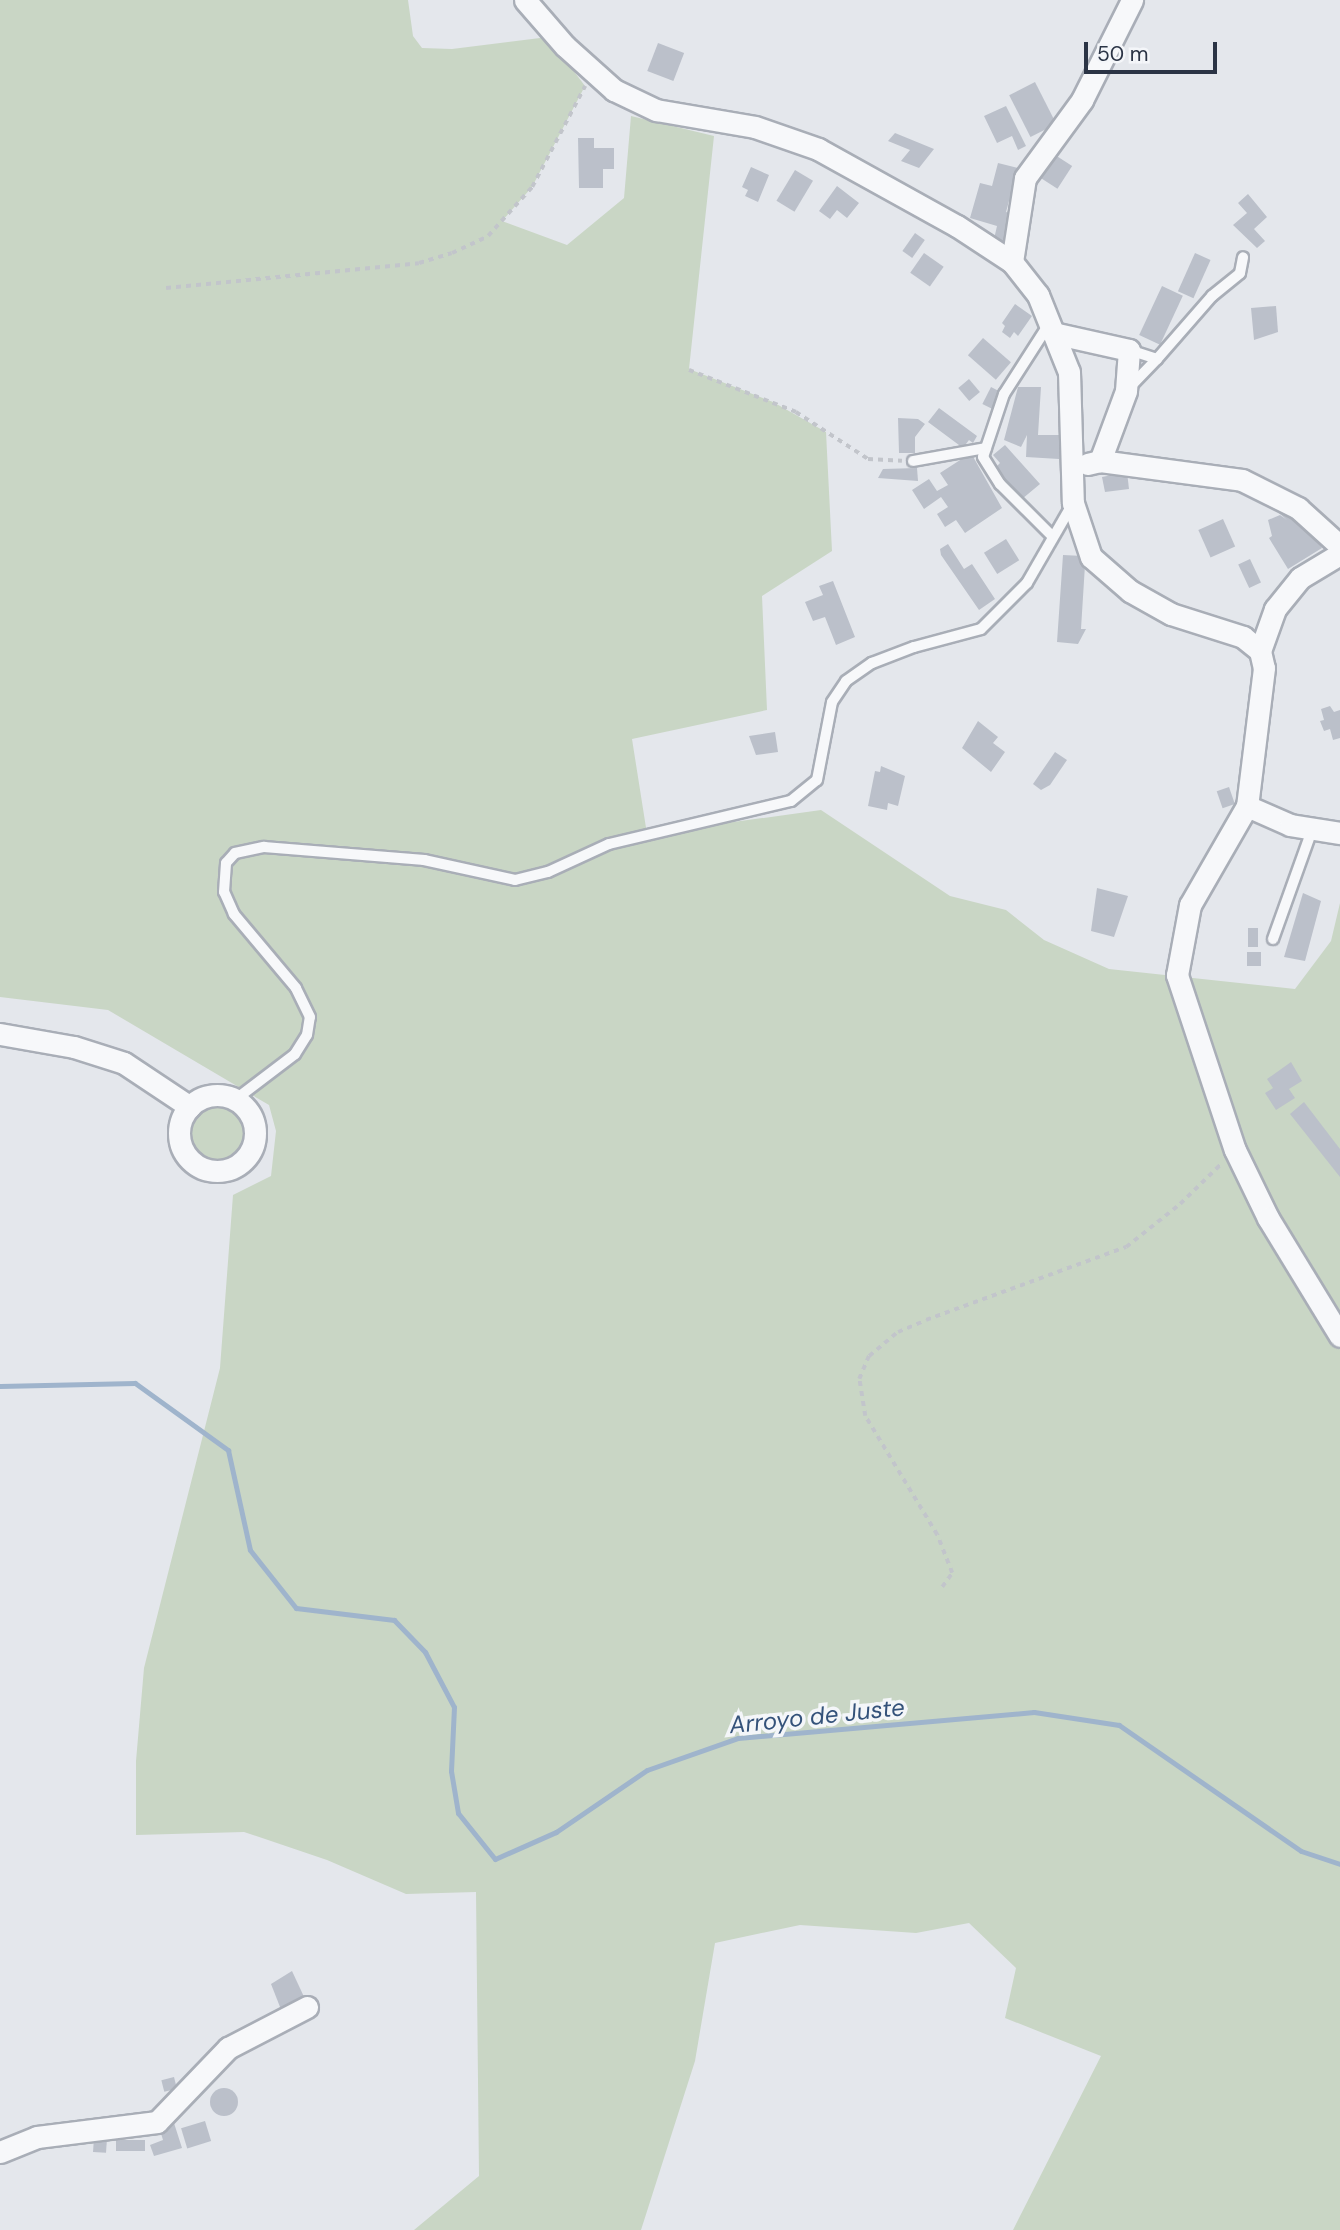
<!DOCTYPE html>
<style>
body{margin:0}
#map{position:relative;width:1340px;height:2230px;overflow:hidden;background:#e4e7ec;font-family:"DM Sans",sans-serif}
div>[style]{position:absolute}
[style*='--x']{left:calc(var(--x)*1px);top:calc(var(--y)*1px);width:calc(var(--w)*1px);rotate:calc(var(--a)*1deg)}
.green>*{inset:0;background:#c9d6c5}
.round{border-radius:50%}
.stream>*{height:5px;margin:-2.5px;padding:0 2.5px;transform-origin:2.5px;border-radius:2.5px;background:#9fb4cc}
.building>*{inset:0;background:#bbc0ca;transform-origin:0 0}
.path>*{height:3.5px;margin-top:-1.75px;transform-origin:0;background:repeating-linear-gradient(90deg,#c2c5cb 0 5px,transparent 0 10px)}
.roads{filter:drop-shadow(2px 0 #a9aeb7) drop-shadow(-2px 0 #a9aeb7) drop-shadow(0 2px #a9aeb7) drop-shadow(0 -2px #a9aeb7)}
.lane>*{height:10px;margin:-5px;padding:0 5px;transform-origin:5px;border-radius:5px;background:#f7f8fa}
.street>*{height:21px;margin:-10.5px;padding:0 10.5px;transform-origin:10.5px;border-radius:10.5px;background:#f7f8fa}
.street>.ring{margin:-10.5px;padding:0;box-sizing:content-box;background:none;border:21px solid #f7f8fa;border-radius:50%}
span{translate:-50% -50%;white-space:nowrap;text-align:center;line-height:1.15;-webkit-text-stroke:7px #f4f6f9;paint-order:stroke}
.water-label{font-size:24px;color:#34527a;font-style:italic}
.scale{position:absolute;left:1084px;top:42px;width:133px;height:32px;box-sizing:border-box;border:4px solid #2b3445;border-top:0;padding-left:9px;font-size:21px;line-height:24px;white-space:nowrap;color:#2b3445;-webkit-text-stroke:5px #f4f6f9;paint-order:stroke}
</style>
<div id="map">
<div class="green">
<i style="clip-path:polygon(0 0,408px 0,413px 36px,422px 48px,452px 49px,548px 37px,585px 86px,532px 187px,502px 221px,567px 245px,624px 198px,631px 116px,714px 136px,689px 369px,773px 402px,826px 432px,832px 551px,762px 596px,767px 710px,632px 739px,647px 834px,821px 810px,950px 896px,1006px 910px,1044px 940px,1109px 969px,1295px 989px,1331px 941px,1340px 903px,1340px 2230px,1013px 2230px,1101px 2056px,1005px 2018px,1016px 1968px,969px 1923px,916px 1933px,800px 1925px,715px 1943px,695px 2061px,641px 2230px,414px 2230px,479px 2176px,476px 1892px,406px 1894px,327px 1860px,244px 1832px,136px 1835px,136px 1761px,144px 1668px,220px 1368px,233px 1195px,271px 1176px,276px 1131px,269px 1105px,108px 1010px,0 997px)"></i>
<i class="round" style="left:188px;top:1105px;width:56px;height:56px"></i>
</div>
<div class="stream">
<i style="--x:0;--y:1386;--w:135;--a:-1.3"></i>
<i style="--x:135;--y:1383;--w:115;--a:35.8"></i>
<i style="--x:228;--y:1450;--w:102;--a:77.6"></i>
<i style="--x:250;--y:1550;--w:74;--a:51.6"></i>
<i style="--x:296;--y:1608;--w:99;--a:7"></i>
<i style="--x:394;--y:1620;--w:45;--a:45.9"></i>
<i style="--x:425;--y:1652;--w:62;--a:62.2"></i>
<i style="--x:454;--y:1707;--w:64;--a:92.7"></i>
<i style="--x:451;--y:1771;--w:43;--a:80.5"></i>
<i style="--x:458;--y:1813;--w:59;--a:51.2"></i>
<i style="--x:495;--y:1859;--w:67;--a:-23.9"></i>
<i style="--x:556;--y:1832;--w:110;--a:-34.3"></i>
<i style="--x:647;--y:1770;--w:96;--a:-19.4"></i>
<i style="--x:738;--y:1738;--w:297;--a:-5"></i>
<i style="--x:1034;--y:1712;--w:86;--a:8.7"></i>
<i style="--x:1119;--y:1725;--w:221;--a:34.7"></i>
<i style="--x:1301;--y:1851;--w:41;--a:18.4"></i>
</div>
<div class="building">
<i style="left:658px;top:43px;width:28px;height:30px;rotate:21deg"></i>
<i style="left:1035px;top:82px;width:47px;height:29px;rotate:63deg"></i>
<i style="clip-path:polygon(1006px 106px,1026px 146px,1018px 150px,1012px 136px,997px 143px,984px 116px)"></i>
<i style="clip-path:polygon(895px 133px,934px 149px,919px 168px,901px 161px,910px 150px,888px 141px)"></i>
<i style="clip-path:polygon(578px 138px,594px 138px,594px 148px,614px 148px,614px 169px,603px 169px,603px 188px,579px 188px)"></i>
<i style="left:1052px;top:153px;width:24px;height:27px;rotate:33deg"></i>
<i style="clip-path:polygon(998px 163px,1018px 168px,1006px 212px,1016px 215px,1008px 243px,994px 239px,997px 226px,970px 218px,980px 183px,992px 186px)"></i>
<i style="clip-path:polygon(751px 167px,769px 175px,758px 202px,745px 196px,748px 190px,742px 187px)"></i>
<i style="left:795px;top:170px;width:21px;height:36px;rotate:31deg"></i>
<i style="clip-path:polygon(837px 186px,859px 203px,847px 218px,837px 210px,830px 219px,819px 211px)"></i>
<i style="clip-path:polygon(1248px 194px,1267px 217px,1254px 229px,1265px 241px,1257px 248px,1233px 225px,1247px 213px,1238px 203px)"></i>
<i style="left:915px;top:233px;width:12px;height:22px;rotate:35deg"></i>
<i style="left:924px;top:253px;width:24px;height:24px;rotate:35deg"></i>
<i style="left:1195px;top:253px;width:17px;height:42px;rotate:24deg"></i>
<i style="left:1162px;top:286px;width:23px;height:54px;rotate:25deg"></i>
<i style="clip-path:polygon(1015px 304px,1032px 316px,1018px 336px,1014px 332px,1010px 338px,1002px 332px,1005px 326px,1002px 323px)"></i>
<i style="clip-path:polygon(1276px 306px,1278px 332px,1254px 340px,1251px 308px)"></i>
<i style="left:983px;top:338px;width:37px;height:23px;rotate:41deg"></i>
<i style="left:969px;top:379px;width:17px;height:14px;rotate:50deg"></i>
<i style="left:991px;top:387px;width:13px;height:19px;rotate:27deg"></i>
<i style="clip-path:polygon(1018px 387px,1041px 387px,1038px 435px,1060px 435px,1059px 459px,1026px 457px,1027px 435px,1021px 447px,1004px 440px)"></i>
<i style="clip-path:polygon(939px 408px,977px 436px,973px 443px,969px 440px,963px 448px,928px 422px)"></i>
<i style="clip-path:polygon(898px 418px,918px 419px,925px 424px,915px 437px,915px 453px,899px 453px)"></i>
<i style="clip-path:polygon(1005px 445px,1040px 484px,1022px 499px,995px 468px,1000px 463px,993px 455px)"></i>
<i style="clip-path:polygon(971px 453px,1002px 508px,965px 533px,956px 520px,945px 527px,937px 514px,948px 507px,941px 497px,924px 509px,912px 490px,929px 479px,937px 491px,948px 485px,940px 473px)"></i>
<i style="clip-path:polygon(917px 468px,918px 481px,878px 478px,883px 469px)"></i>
<i style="clip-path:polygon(1127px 472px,1129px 489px,1105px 492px,1102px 477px)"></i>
<i style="clip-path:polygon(1281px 504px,1315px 534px,1322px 548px,1288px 569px,1269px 538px,1272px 536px,1268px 520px,1280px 515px,1287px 520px,1273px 508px)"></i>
<i style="left:1223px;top:519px;width:30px;height:27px;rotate:66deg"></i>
<i style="left:1006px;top:539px;width:25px;height:26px;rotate:58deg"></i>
<i style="clip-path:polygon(948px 544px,964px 569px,972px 564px,995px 599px,979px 610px,941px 555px,940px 549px)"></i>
<i style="clip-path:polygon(1063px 555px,1083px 556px,1085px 565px,1081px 629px,1086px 629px,1078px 644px,1057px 642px)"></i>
<i style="left:1250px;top:559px;width:26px;height:13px;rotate:65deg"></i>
<i style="clip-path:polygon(833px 581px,855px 637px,836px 645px,825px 617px,813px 621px,805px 602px,823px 595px,819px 586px)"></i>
<i style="clip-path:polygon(1330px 706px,1334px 712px,1340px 710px,1340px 738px,1333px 740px,1330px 729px,1324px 731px,1320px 721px,1324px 720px,1321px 709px)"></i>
<i style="clip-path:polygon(978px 721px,998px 737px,993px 743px,1005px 752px,991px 772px,962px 748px)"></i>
<i style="clip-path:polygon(775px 732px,778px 752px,756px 755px,749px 736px)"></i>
<i style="clip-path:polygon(1055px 752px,1067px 760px,1050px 785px,1041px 790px,1033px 784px)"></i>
<i style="clip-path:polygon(881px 766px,905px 776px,898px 806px,888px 803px,887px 810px,868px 806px,875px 771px,880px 772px)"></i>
<i style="left:1229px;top:787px;width:18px;height:13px;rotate:71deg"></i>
<i style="clip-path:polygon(1097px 888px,1128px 896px,1114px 937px,1091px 931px)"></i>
<i style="clip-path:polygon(1303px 893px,1321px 901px,1305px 961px,1284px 957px)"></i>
<i style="left:1248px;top:928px;width:10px;height:19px"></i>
<i style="left:1247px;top:952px;width:14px;height:14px"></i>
<i style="clip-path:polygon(1291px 1062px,1302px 1081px,1289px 1089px,1295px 1098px,1276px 1110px,1265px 1093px,1273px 1088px,1267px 1079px)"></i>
<i style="clip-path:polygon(1304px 1102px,1340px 1149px,1340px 1177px,1290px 1114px)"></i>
<i style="clip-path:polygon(292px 1971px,305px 1999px,282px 2012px,271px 1984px)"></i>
<i style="left:174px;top:2077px;width:12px;height:13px;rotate:76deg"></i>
<i class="round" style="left:210px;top:2088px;width:28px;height:28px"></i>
<i style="left:205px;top:2121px;width:21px;height:25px;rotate:73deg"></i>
<i style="clip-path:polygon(174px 2123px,182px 2148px,154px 2156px,150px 2145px,163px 2140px,159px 2127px)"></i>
<i style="left:94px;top:2138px;width:13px;height:14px;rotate:4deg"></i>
<i style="left:116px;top:2140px;width:29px;height:11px"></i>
</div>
<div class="path">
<i style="--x:166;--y:288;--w:254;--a:-5.6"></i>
<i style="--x:419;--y:263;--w:34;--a:-17"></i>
<i style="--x:452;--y:253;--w:40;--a:-25"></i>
<i style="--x:488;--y:236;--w:66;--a:-48.1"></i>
<i style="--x:532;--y:187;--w:114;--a:-62.3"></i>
<i style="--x:689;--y:370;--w:115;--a:21.4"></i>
<i style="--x:796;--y:412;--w:86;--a:33.1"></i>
<i style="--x:868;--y:459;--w:34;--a:3"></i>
<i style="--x:942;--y:1587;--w:17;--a:-54"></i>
<i style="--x:952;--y:1573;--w:41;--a:-111.5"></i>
<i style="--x:937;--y:1535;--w:139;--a:-121.2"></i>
<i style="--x:865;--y:1416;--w:37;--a:-99"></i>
<i style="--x:859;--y:1379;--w:25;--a:-67"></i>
<i style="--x:869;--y:1356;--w:38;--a:-40"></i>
<i style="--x:898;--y:1332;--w:30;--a:-23"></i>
<i style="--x:926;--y:1320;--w:213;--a:-20.1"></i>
<i style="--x:1126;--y:1247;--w:69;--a:-38.5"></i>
<i style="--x:1180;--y:1204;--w:59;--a:-44.3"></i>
</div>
<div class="roads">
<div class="lane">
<i style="--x:1049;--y:324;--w:83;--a:122.7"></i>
<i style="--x:1004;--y:394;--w:66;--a:108.4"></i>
<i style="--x:983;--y:457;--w:32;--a:58"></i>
<i style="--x:1000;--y:484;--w:74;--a:45"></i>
<i style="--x:1157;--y:359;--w:84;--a:-48.9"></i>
<i style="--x:1212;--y:296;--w:36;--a:-39"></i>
<i style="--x:1240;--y:273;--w:16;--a:-79"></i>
<i style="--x:1128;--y:389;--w:42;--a:-46"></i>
<i style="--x:1157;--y:359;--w:29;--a:-162"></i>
<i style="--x:913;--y:461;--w:74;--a:-10.1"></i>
<i style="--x:1273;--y:939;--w:116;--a:-70.3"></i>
<i style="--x:236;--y:1099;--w:74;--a:-37.3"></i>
<i style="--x:295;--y:1054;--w:22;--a:-58"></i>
<i style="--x:307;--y:1035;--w:18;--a:-81"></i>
<i style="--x:310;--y:1017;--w:32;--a:-116"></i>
<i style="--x:296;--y:988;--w:97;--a:-130"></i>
<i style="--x:234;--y:914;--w:24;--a:-114"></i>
<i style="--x:224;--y:892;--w:29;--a:-86"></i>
<i style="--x:226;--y:863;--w:13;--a:-48"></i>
<i style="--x:235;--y:853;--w:30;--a:-12"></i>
<i style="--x:264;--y:847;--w:161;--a:4.6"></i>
<i style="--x:424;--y:860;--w:93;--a:12.4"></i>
<i style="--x:515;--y:880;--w:34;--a:-14"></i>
<i style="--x:548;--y:872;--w:67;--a:-24.7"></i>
<i style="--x:609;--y:844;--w:187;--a:-13.3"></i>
<i style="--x:791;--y:801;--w:33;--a:-39"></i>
<i style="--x:817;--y:780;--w:79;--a:-79.1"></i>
<i style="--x:832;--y:702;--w:25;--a:-56"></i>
<i style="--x:846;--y:681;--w:32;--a:-35"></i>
<i style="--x:872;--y:663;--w:45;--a:-20.9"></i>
<i style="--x:914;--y:647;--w:69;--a:-15"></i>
<i style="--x:981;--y:629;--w:65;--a:-45"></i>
<i style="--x:1027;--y:583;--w:92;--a:-60.1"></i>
</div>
<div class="street">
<i style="--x:525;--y:0;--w:61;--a:49"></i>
<i style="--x:565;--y:46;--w:66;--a:41.9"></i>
<i style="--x:614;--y:90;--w:47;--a:25.5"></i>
<i style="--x:656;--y:110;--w:100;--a:9.7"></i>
<i style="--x:755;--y:127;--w:67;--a:19.2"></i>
<i style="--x:818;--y:149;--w:159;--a:29"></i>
<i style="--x:957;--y:226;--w:66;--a:33.2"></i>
<i style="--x:1012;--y:262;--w:42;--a:51.8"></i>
<i style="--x:1038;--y:295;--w:83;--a:68.1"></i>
<i style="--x:1069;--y:372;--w:131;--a:88.3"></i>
<i style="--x:1073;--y:503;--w:57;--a:71.6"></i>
<i style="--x:1091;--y:557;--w:52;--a:41.1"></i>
<i style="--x:1130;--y:591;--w:47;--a:29.3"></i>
<i style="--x:1171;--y:614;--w:76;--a:17.7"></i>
<i style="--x:1243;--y:637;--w:22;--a:39"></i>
<i style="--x:1260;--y:651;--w:17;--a:77"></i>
<i style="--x:1264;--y:668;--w:139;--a:97"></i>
<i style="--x:1247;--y:806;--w:114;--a:119.9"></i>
<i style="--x:1190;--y:905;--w:71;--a:100.5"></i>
<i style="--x:1177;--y:975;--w:184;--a:71.7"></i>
<i style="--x:1235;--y:1150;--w:76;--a:64.1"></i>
<i style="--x:1268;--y:1218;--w:138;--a:58.6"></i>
<i style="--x:1012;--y:262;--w:85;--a:-81.2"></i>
<i style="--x:1025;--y:178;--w:97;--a:-53.8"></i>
<i style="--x:1082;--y:100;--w:112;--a:-63.4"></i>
<i style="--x:1053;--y:333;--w:78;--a:12.6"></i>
<i style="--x:1129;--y:350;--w:41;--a:94.2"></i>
<i style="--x:1126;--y:391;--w:75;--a:110.4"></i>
<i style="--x:1100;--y:461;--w:13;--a:167"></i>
<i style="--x:1100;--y:461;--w:143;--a:7.6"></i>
<i style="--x:1242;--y:480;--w:63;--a:26.6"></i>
<i style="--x:1298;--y:508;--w:57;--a:42.1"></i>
<i style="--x:1260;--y:651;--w:45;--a:-70.3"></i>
<i style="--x:1275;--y:609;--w:40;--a:-51"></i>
<i style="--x:1300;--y:578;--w:47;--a:-31"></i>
<i style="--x:1247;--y:806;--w:47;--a:23.8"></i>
<i style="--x:1290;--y:825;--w:51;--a:9.1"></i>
<i style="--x:0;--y:1034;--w:75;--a:10"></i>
<i style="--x:74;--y:1047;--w:52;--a:17.7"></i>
<i style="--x:124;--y:1063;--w:79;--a:33.7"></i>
<i class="ring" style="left:179px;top:1095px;width:55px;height:55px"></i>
<i style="--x:0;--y:2152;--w:40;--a:-22"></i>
<i style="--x:37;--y:2137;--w:121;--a:-7.1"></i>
<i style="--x:157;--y:2122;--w:103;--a:-46.2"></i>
<i style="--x:228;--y:2048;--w:89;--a:-27.4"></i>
</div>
</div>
<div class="water-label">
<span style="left:817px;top:1716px;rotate:-6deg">Arroyo de Juste</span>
</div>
<div class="scale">50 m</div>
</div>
